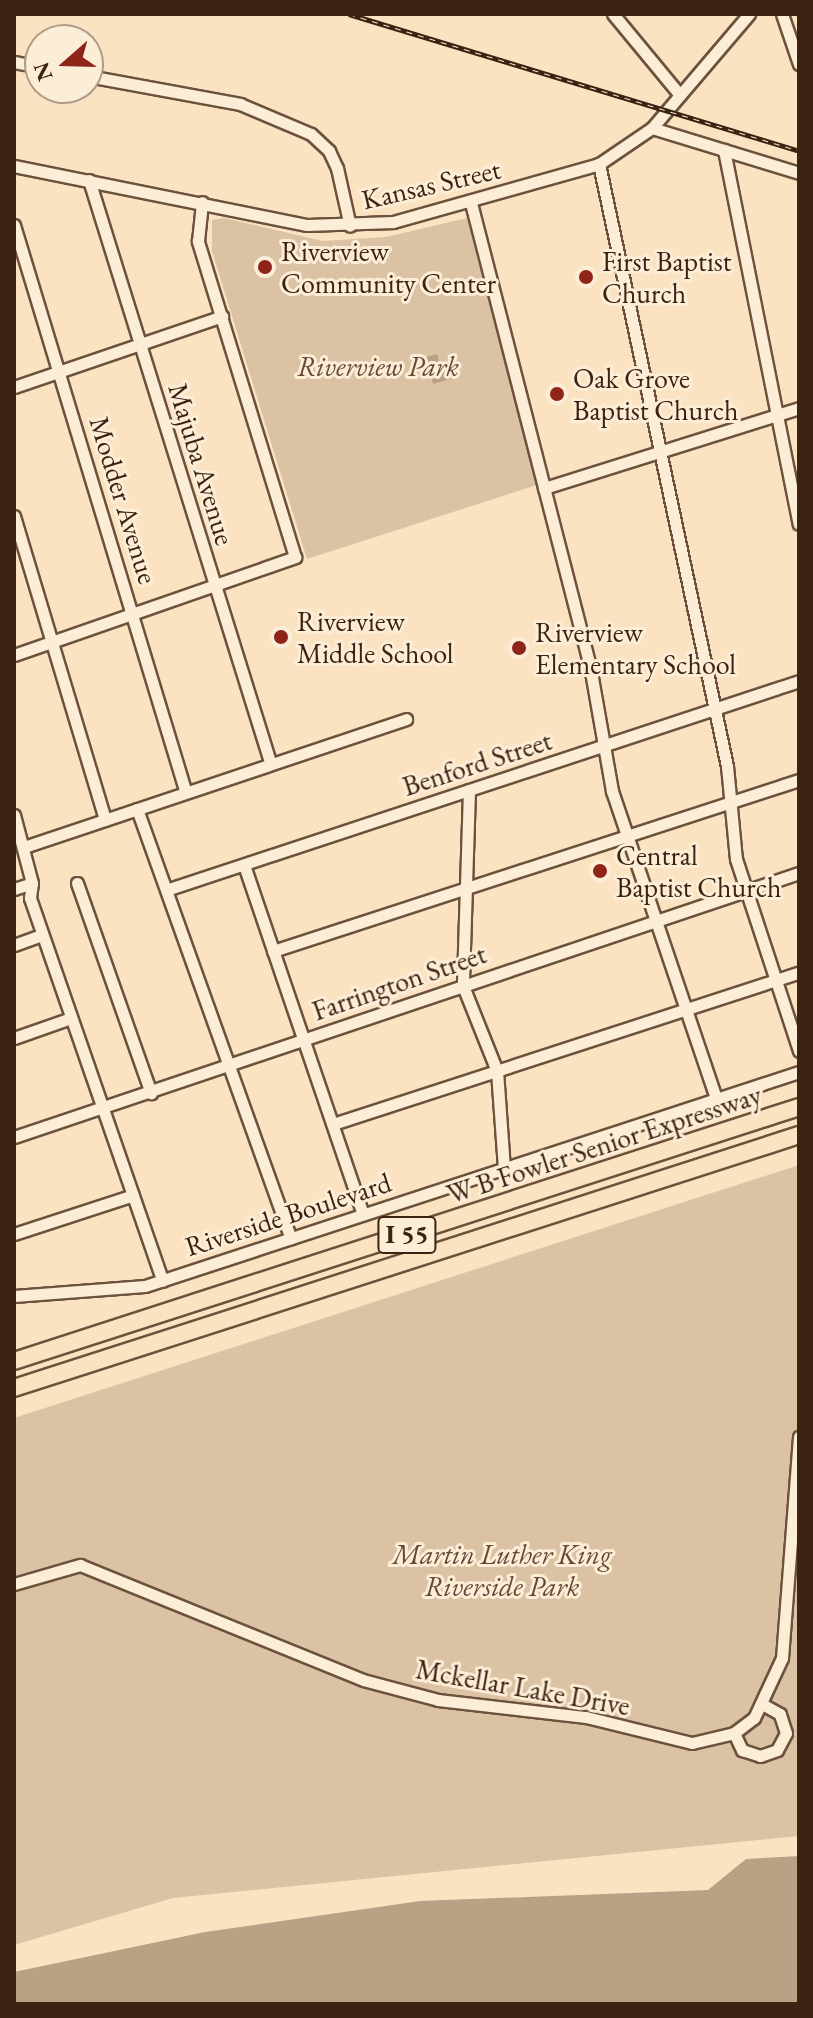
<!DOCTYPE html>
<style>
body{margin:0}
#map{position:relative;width:813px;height:2018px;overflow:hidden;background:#fbe3c2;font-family:"EB Garamond",serif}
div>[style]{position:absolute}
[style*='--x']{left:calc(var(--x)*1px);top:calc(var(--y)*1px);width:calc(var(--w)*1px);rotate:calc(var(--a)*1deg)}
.green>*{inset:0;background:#dbc2a4}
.water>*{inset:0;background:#baa186}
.roads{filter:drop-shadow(2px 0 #6c523d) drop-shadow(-2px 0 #6c523d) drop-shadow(0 2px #6c523d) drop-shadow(0 -2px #6c523d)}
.minor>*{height:11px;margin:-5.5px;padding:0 5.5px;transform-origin:5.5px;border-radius:5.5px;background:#fcedd7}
.highway>*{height:16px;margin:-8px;padding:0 8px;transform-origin:8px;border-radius:8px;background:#fbe3c2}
.rail>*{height:5px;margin-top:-2.5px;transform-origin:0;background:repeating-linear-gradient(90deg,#fcedd7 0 6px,#3c2211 0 12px);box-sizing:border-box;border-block:2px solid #3c2211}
.dots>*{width:22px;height:22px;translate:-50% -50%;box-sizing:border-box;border:4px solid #fcedd7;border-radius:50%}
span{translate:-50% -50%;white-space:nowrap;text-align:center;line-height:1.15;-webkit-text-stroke:6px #fcedd7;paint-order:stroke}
.shield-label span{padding:2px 6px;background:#fcedd7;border:2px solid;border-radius:6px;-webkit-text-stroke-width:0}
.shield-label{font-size:26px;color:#3c2211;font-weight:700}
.street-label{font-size:28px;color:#3c2211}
.poi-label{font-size:28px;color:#3c2211}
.left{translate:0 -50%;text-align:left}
.park-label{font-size:28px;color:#644a36;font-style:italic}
.frame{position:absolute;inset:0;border:16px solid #3c2211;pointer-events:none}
.north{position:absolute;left:24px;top:24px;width:80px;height:80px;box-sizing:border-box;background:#fcedd7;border:2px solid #af9c88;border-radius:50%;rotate:250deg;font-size:22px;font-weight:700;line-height:32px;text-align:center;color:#3c2211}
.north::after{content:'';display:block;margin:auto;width:28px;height:36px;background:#8f2418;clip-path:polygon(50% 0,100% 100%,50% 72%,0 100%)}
</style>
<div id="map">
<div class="green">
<i style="clip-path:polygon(224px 218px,323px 241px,386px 237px,467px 218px,537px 485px,307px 559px,212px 251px,212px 220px)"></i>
<i style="clip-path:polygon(799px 1165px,799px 1836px,173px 1898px,14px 1945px,14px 1418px)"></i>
</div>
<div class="water">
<i style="clip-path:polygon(437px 354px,440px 366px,456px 362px,460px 376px,433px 384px,426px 357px)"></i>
<i style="clip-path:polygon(799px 1856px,799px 2004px,14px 2004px,14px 1972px,205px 1932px,420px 1901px,708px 1890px,746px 1859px)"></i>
</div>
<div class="roads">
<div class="minor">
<i style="--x:613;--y:14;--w:105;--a:50.4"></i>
<i style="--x:782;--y:14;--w:53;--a:71.2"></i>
<i style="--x:14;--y:62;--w:26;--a:11"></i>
<i style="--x:88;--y:76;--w:155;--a:10.4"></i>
<i style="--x:240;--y:104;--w:77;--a:22.9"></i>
<i style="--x:311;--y:134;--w:25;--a:43"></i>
<i style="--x:329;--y:151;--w:19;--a:65"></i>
<i style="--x:337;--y:168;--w:59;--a:77.4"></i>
<i style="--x:652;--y:128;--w:154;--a:17"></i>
<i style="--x:724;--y:150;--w:381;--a:78.7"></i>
<i style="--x:599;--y:164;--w:615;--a:78"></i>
<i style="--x:727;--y:766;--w:93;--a:84.5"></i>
<i style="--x:736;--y:859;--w:202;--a:71.8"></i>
<i style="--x:14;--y:166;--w:299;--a:11.4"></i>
<i style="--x:307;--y:225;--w:86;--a:-2"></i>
<i style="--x:393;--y:222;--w:214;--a:-15.7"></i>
<i style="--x:599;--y:164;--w:64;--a:-34.2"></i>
<i style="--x:652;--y:128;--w:150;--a:-49.6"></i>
<i style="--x:89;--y:180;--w:609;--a:72.72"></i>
<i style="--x:471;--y:203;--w:478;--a:75.6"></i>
<i style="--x:590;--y:666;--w:127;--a:80"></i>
<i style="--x:612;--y:791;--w:325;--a:71.3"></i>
<i style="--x:14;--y:225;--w:590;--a:73.16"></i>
<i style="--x:14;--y:387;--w:220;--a:-18.8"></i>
<i style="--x:544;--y:488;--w:267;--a:-17.4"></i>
<i style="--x:14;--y:516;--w:317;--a:73.3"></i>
<i style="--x:14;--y:655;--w:298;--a:-19.2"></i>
<i style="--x:295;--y:557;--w:331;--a:-107.1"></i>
<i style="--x:198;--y:241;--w:39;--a:-84"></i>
<i style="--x:469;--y:790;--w:196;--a:91.8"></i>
<i style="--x:463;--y:986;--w:92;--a:68.2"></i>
<i style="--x:497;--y:1071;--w:97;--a:85.9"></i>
<i style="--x:137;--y:809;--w:456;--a:70.3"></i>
<i style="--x:14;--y:815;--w:70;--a:75.2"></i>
<i style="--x:32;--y:883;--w:15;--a:98"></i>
<i style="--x:30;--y:898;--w:405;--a:70.9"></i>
<i style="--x:24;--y:847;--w:403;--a:-18.5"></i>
<i style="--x:244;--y:865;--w:369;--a:71.2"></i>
<i style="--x:77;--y:883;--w:223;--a:70.6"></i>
<i style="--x:14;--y:889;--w:19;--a:-18"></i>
<i style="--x:169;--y:889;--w:663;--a:-18.27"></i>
<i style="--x:14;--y:945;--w:30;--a:-20"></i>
<i style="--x:273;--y:951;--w:553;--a:-18.01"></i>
<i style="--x:14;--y:1038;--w:60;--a:-19.3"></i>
<i style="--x:333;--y:1124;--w:490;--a:-18"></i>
<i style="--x:14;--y:1137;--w:828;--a:-18.59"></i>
<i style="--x:14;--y:1234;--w:125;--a:-18.1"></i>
<i style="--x:14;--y:1296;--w:131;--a:-4.4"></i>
<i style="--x:145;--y:1286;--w:688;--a:-18.12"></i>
<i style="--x:14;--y:1584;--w:69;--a:-16.1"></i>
<i style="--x:80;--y:1565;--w:305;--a:22.1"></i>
<i style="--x:363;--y:1680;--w:78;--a:14.9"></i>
<i style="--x:438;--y:1700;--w:149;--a:6.6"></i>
<i style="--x:586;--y:1717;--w:109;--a:13.8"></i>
<i style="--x:692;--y:1743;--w:43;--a:-13.4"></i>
<i style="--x:734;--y:1733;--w:25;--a:-37"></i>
<i style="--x:754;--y:1718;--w:66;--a:-65"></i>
<i style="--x:782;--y:1658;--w:222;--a:-85.6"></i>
<i style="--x:734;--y:1733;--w:19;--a:65"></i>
<i style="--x:742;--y:1750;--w:19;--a:18"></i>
<i style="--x:760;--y:1756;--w:18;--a:-19"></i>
<i style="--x:777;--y:1750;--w:19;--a:-62"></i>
<i style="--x:786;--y:1733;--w:20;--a:-108"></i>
<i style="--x:780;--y:1714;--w:18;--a:-151"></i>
</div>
<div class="highway">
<i style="--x:14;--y:1361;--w:825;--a:-17.93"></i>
<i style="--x:14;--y:1388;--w:825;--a:-17.86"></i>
</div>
</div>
<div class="rail">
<i style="--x:349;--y:14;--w:470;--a:16.9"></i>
</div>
<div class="dots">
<i style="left:265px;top:267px;background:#8f2418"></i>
<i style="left:586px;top:277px;background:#8f2418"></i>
<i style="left:557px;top:394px;background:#8f2418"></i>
<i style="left:281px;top:637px;background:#8f2418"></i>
<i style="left:519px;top:648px;background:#8f2418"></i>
<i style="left:600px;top:871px;background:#8f2418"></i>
</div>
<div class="shield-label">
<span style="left:407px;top:1235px">I 55</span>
</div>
<div class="street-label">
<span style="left:431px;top:184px;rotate:-13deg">Kansas Street</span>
<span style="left:202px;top:464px;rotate:73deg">Majuba Avenue</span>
<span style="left:124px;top:500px;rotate:73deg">Modder Avenue</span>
<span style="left:477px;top:763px;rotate:-18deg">Benford Street</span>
<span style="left:399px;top:982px;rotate:-19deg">Farrington Street</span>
<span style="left:604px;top:1144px;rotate:-18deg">W B Fowler Senior Expressway</span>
<span style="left:288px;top:1214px;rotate:-18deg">Riverside Boulevard</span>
<span style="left:523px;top:1687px;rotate:10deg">Mckellar Lake Drive</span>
</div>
<div class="poi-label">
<span class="left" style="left:281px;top:267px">Riverview<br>Community Center</span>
<span class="left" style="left:602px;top:277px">First Baptist<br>Church</span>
<span class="left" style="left:573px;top:394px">Oak Grove<br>Baptist Church</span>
<span class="left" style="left:297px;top:637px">Riverview<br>Middle School</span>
<span class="left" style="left:535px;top:648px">Riverview<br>Elementary School</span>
<span class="left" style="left:616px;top:871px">Central<br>Baptist Church</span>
</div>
<div class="park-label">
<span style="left:378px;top:366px">Riverview Park</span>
<span style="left:502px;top:1570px">Martin Luther King<br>Riverside Park</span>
</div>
<div class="frame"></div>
<div class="north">N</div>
</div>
